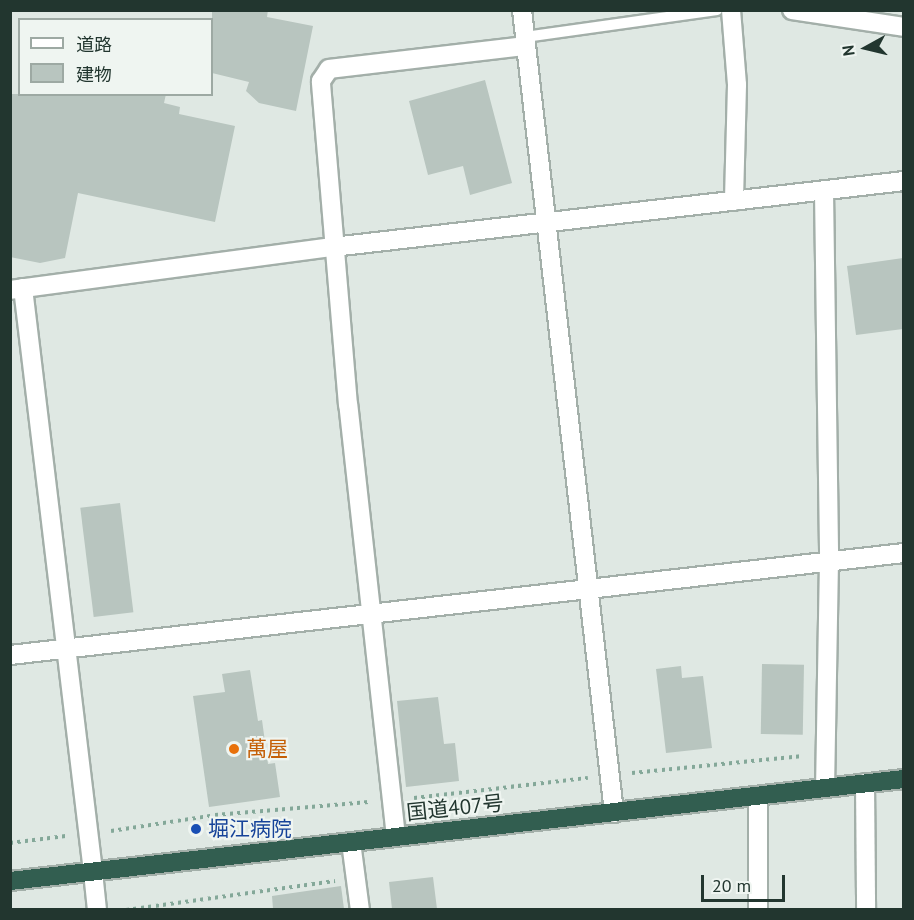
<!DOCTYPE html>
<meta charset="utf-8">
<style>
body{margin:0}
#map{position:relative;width:914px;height:920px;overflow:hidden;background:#dfe8e3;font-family:"PT Sans","Noto Sans JP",sans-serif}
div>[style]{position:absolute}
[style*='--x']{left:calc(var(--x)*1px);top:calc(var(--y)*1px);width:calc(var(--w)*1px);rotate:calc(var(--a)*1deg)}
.building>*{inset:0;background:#b8c5bf;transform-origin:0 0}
.path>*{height:4px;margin-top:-2px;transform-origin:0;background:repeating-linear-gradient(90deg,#84a899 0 3px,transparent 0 7.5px)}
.roads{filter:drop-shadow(2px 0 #a3afa9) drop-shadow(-2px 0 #a3afa9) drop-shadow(0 2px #a3afa9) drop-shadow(0 -2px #a3afa9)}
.lane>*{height:10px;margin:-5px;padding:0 5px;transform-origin:5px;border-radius:5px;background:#fff}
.street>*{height:18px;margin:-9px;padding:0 9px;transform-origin:9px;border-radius:9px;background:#fff}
.secondary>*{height:18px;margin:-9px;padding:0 9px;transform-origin:9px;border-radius:9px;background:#fff}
.highway>*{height:18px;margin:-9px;padding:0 9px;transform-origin:9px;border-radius:9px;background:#325e50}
.dots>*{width:16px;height:16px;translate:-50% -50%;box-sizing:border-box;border:3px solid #eff5f1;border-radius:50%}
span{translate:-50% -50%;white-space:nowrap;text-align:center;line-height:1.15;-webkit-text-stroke:4.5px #eff5f1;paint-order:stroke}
.food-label{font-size:21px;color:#c56008}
.left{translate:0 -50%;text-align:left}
.street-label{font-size:21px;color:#22362f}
.transit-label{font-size:21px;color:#164399}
.frame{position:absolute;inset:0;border:12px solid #22362f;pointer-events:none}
.legend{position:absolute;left:18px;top:18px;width:195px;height:78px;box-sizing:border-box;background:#eff5f1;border:2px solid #9da9a3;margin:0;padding:8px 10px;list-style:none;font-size:18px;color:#22362f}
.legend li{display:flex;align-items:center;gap:12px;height:30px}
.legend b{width:30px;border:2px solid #9da9a3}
.north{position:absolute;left:836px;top:18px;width:60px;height:60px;-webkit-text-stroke:4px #eff5f1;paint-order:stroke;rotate:262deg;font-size:16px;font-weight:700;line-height:24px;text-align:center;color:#22362f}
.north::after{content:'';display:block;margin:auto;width:21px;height:27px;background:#22362f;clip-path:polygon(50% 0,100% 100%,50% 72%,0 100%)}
.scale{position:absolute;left:701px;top:875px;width:84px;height:27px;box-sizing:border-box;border:3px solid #22362f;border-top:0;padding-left:8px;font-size:18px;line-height:21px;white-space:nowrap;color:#22362f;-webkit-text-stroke:4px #eff5f1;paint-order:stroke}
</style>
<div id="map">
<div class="building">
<i style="clip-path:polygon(212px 10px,268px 10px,267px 17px,313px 26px,296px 111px,259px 103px,246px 91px,249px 82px,212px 73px)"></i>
<i style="clip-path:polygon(485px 80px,512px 183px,470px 195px,463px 166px,428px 175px,409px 101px)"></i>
<i style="clip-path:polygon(10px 94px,166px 94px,164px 103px,180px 107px,179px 114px,235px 126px,215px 222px,78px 193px,65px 258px,40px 263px,10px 257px)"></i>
<i style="clip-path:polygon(903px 258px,903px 329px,856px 335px,847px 266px)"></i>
<i style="left:120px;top:503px;width:110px;height:40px;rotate:83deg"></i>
<i style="left:762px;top:664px;width:42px;height:70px;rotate:1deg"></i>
<i style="clip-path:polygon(681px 666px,682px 678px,703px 676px,712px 748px,666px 753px,656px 669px)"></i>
<i style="clip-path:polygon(250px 670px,258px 721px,262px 720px,268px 764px,275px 763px,280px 797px,209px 807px,193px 696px,225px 692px,222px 674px)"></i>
<i style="clip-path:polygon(438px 697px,444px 744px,455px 743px,459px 781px,406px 787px,397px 701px)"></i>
<i style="clip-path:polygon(433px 877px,437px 909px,392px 909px,389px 882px)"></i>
<i style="clip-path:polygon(341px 886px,344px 909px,273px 909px,272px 896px)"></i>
</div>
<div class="path">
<i style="--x:632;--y:773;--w:172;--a:-5.7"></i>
<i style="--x:414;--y:798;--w:175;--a:-6.6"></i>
<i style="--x:111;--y:831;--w:105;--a:-8.7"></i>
<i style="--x:215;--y:815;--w:157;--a:-4.8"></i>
<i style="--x:10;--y:843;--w:56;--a:-7.1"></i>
<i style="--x:126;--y:910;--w:211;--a:-7.9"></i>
</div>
<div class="roads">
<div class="lane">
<i style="--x:525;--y:37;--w:194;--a:-8"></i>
</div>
<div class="street">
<i style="--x:522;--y:10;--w:808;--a:83.46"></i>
<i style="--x:731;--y:10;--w:75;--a:85.4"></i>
<i style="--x:737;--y:85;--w:116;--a:91.5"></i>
<i style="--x:792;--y:10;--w:113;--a:8.6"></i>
<i style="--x:824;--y:191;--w:370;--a:89.2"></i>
<i style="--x:829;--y:561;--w:227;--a:91"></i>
<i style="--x:23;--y:288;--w:588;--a:83.16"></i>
<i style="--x:10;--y:290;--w:326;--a:-7.6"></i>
<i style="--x:333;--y:247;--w:575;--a:-6.59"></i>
<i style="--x:10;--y:655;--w:900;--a:-6.51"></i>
<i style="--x:865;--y:783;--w:127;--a:89.5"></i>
<i style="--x:396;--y:837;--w:435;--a:-96.3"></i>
<i style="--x:348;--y:405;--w:325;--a:-94.8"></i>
<i style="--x:321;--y:81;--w:14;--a:-56"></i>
<i style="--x:329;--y:69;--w:198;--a:-6.7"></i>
<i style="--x:351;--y:842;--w:69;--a:82.5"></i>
<i style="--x:758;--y:910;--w:113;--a:-90"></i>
</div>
<div class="secondary">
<i style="--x:93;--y:872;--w:38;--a:84"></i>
</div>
<div class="highway">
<i style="--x:10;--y:881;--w:900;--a:-6.51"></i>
</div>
</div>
<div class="dots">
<i style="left:234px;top:749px;background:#e8710a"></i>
<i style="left:196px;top:829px;background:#1a4fb4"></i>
</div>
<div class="food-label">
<span class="left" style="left:246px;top:749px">萬屋</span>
</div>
<div class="street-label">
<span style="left:455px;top:808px;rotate:-6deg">国道407号</span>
</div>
<div class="transit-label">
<span class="left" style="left:208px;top:829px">堀江病院</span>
</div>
<div class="frame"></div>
<ul class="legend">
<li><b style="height:8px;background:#fff"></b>道路</li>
<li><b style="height:16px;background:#b8c5bf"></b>建物</li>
</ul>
<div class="north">N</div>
<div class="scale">20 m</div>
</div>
